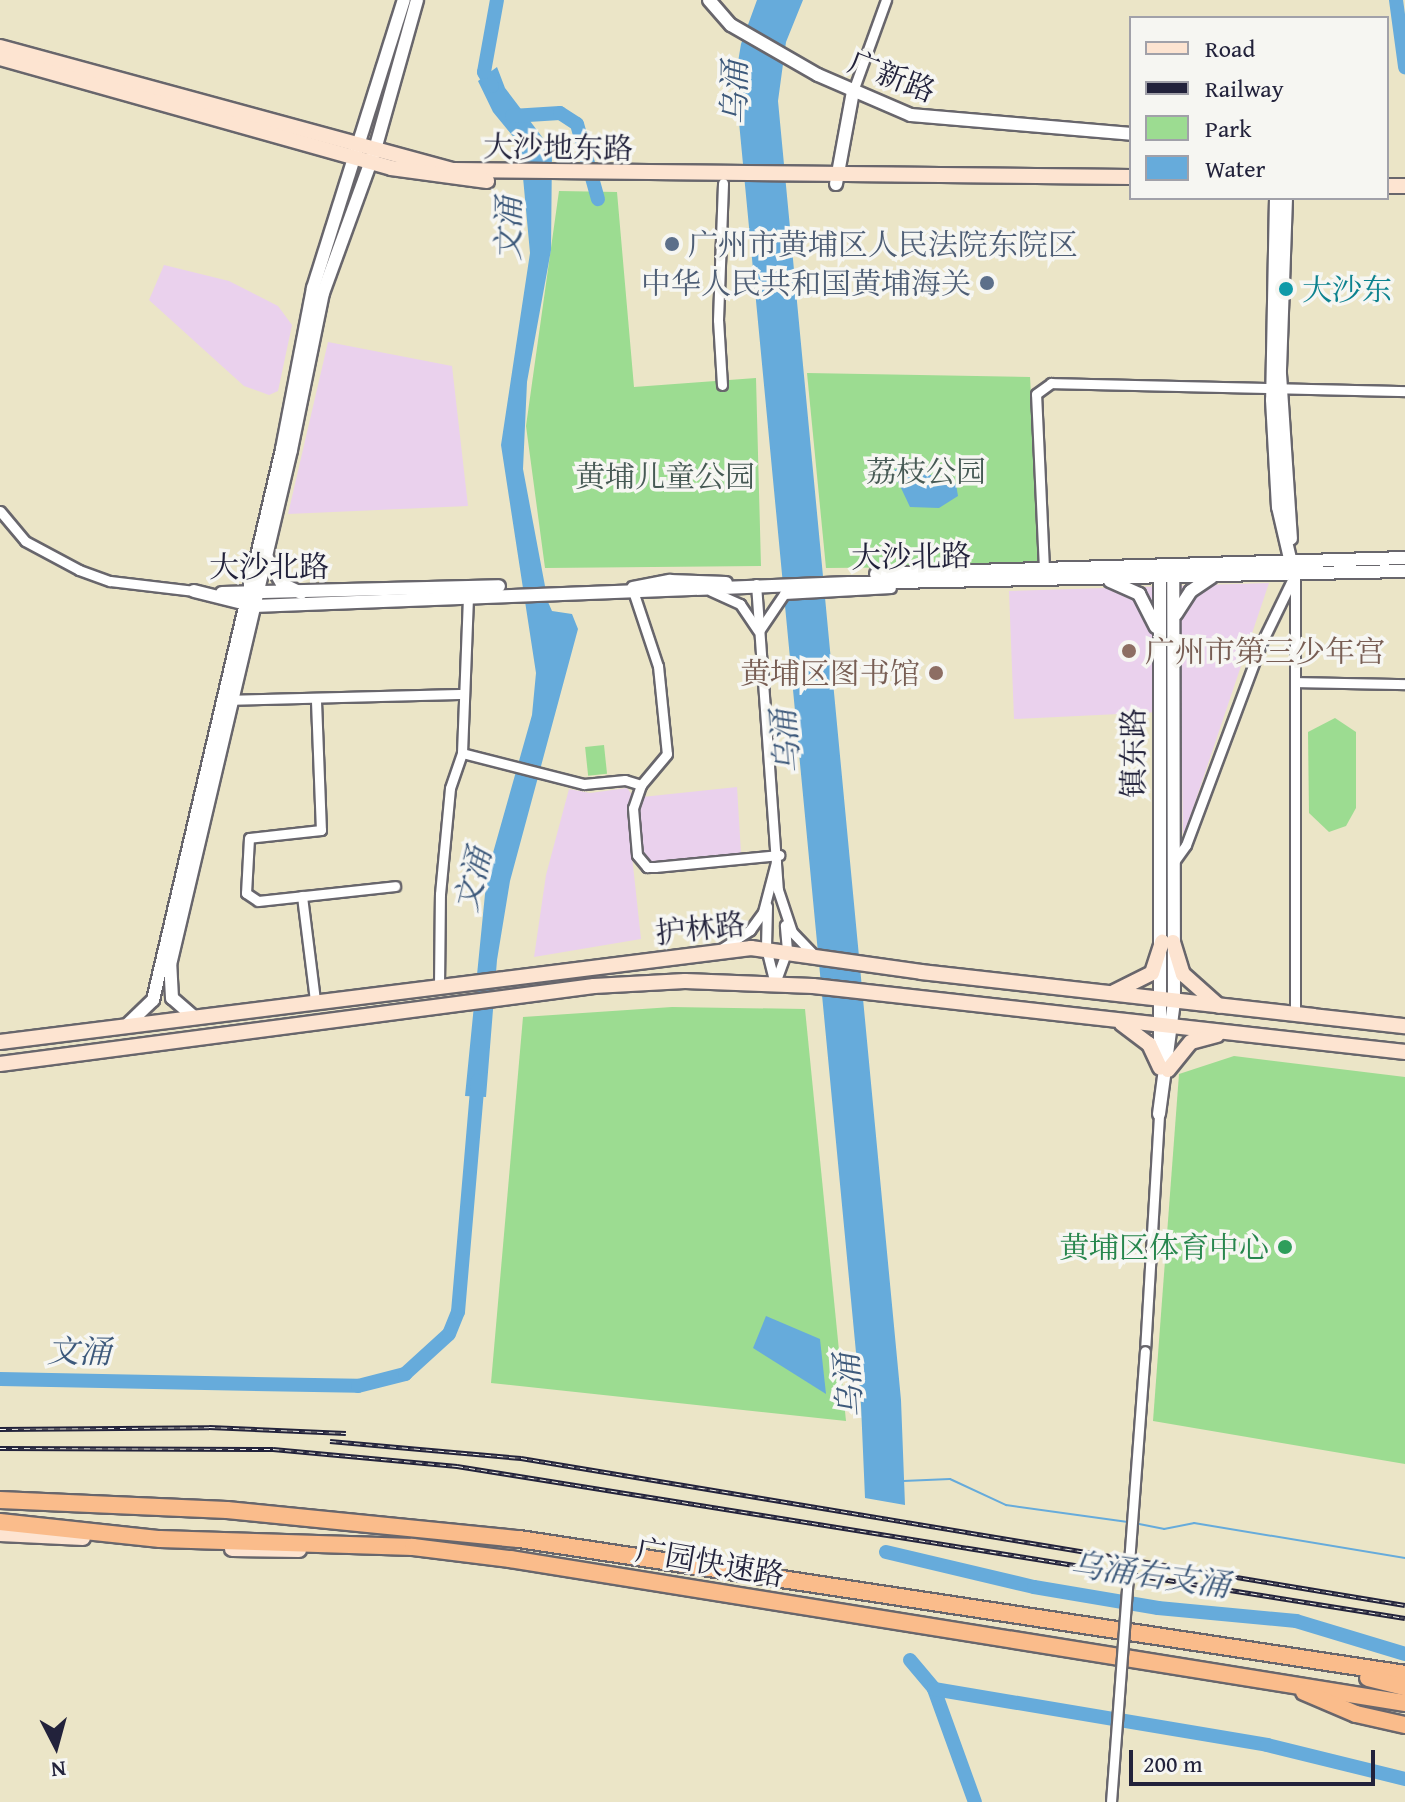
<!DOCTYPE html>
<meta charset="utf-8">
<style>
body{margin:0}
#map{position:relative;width:1405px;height:1802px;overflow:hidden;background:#ebe5c7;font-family:"Gentium Book Plus","Noto Serif SC",serif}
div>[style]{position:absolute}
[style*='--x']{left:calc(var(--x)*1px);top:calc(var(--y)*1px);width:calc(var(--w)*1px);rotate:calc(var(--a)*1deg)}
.built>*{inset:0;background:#ead1ed}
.green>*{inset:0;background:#9cdc91;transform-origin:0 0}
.water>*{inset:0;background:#66abdb}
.stream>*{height:2px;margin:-1px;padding:0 1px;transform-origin:1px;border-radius:1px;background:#66abdb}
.river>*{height:14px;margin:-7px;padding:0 7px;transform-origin:7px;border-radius:7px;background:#66abdb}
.roads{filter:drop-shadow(2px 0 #68666c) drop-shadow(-2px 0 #68666c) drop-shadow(0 2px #68666c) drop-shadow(0 -2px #68666c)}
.minor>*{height:9px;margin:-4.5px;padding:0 4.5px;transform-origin:4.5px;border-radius:4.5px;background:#fff}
.tertiary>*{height:12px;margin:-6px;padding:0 6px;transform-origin:6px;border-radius:6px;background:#fff}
.secondary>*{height:14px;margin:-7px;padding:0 7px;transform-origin:7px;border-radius:7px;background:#fde4d1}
.trunk>*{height:16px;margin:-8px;padding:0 8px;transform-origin:8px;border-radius:8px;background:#fabc8b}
.rail>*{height:5px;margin-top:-2.5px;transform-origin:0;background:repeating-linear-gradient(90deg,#f6f6f2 0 6px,#22223b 0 12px);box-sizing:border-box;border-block:2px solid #22223b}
.bridges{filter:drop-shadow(2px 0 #68666c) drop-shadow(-2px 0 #68666c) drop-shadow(0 2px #68666c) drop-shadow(0 -2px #68666c)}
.minor-bridge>*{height:9px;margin:-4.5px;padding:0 4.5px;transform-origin:4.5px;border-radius:4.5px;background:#fff}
.dots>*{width:22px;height:22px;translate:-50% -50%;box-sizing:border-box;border:4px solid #f6f6f2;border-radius:50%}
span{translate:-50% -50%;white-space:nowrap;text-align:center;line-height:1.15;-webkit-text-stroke:7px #f6f6f2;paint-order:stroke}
.street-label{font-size:30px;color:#22223b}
.service-label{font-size:30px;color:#4e5e75}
.left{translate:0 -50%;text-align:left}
.right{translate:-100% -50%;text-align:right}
.culture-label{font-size:30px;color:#0d838f}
.park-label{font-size:30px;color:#475a55}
.education-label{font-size:30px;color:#785e54}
.leisure-label{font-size:30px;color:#27864d}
.water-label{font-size:32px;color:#3d597b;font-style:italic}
.legend{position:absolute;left:1129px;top:16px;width:260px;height:184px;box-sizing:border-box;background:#f6f6f2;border:2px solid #a1a1a9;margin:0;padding:10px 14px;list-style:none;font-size:24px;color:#22223b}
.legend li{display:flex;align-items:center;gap:16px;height:40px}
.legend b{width:40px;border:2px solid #a1a1a9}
.north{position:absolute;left:16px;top:1706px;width:80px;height:80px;-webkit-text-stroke:6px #f6f6f2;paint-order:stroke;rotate:174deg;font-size:22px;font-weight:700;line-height:32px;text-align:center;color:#22223b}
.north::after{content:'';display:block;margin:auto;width:28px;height:36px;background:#22223b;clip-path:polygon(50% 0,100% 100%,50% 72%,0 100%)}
.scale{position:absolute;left:1129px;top:1750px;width:246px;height:36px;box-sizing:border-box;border:4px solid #22223b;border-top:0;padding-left:10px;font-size:24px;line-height:28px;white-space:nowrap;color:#22223b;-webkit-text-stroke:6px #f6f6f2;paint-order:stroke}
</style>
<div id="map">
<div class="built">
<i style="clip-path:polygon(164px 265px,229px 281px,278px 306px,292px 325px,278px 391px,269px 395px,244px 386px,149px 300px)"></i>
<i style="clip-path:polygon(328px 342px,452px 366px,468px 506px,288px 514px)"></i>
<i style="clip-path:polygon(1269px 583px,1183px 838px,1181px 711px,1014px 719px,1009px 591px)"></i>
<i style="clip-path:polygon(737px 787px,741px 853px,645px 862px,637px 849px,636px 804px,642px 797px)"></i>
<i style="clip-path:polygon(627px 788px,632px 795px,627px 810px,641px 939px,534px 957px,546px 875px,569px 789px,590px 793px)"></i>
</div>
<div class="green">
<i style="clip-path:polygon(559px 191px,617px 192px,634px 387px,756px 378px,761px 566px,545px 568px,526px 426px)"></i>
<i style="clip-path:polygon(807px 373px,1030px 377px,1041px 566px,826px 568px)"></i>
<i style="clip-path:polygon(1335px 718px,1356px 732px,1356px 808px,1346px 826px,1329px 832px,1309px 813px,1308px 732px)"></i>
<i style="left:604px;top:745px;width:29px;height:19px;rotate:84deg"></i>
<i style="clip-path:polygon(672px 1007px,805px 1009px,846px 1421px,491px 1383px,523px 1017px)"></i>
<i style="clip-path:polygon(1234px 1056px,1405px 1077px,1405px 1464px,1153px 1421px,1179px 1074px)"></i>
</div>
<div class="water">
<i style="clip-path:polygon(757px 0,803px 0,786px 42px,778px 101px,901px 1400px,905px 1505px,865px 1498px,861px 1405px,735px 80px,741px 44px)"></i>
<i style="clip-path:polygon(497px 67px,505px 88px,552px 150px,551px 250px,527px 382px,523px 469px,548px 602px,552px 611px,572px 614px,578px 629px,510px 881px,497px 960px,486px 1097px,465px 1096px,487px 874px,532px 715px,536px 673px,501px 445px,530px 253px,520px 145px,493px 112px,478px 81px)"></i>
<i style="clip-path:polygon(902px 465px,956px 484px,958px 496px,939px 508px,910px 507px,893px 471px)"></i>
<i style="clip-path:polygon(766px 1316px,820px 1339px,826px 1394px,753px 1348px)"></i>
</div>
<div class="stream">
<i style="--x:903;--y:1481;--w:47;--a:-2.4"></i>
<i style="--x:950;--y:1479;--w:62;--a:24.9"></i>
<i style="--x:1006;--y:1505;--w:123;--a:7.9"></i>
<i style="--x:1134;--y:1523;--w:31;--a:11"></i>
<i style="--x:1164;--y:1529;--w:31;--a:-11"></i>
<i style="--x:1194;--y:1523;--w:214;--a:9.4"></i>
</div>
<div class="river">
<i style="--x:1396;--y:0;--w:68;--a:82.3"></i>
<i style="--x:492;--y:86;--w:16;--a:-120"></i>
<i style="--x:484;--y:72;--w:73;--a:-79.8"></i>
<i style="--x:512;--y:116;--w:48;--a:-3.6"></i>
<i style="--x:560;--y:113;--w:20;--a:33"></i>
<i style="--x:577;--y:124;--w:78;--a:74.4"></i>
<i style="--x:0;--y:1379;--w:358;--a:1.1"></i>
<i style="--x:358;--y:1386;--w:49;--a:-14.3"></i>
<i style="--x:405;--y:1374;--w:59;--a:-42.3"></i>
<i style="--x:449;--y:1334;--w:24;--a:-68"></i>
<i style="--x:458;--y:1312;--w:232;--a:-85.1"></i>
<i style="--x:886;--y:1552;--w:152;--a:13.3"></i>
<i style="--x:1034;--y:1587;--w:126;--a:9.6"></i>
<i style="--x:1158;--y:1608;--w:139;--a:5.4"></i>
<i style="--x:1296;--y:1621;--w:114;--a:16.8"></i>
<i style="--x:910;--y:1660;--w:38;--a:50"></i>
<i style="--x:934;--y:1689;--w:120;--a:70.1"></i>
<i style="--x:934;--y:1689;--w:338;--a:9.5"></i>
<i style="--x:1267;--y:1745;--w:142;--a:13.8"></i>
</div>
<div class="roads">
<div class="minor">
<i style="--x:853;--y:91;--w:97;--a:-70.1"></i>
<i style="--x:722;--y:385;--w:65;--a:-93.5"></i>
<i style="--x:718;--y:320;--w:137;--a:-87.9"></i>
<i style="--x:0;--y:511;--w:39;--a:50"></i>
<i style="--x:25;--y:541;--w:61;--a:28.2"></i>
<i style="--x:79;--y:570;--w:33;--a:20"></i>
<i style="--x:110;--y:581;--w:85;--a:6.8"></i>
<i style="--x:1044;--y:569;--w:175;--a:-92.6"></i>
<i style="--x:1036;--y:394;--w:19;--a:-36"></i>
<i style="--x:1051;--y:383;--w:354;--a:1.3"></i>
<i style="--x:1295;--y:574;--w:441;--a:90"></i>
<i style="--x:756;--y:584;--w:307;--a:85.9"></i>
<i style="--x:778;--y:890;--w:44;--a:71.6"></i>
<i style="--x:792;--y:932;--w:29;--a:46"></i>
<i style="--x:632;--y:588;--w:82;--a:71.6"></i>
<i style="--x:658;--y:666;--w:88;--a:84.2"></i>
<i style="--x:667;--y:754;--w:40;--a:130"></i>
<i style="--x:641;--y:785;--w:24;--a:109"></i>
<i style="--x:633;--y:808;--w:47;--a:85.1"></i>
<i style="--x:637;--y:855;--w:16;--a:50"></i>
<i style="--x:647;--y:867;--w:8;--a:0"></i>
<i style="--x:655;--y:867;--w:125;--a:-5.5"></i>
<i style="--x:711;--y:591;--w:32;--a:24"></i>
<i style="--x:740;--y:604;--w:32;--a:56"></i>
<i style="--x:759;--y:631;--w:45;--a:-56"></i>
<i style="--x:784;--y:594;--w:107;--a:-3.2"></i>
<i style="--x:1296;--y:682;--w:109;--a:1.1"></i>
<i style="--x:228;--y:700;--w:236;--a:-1.5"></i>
<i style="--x:316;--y:701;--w:129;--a:87.8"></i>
<i style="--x:321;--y:830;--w:72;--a:173.7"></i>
<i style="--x:249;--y:838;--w:55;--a:93.1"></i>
<i style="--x:246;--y:893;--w:14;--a:34"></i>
<i style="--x:258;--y:901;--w:138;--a:-6.2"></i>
<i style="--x:462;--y:753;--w:126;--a:14.3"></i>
<i style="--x:584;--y:784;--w:41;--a:-5.6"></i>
<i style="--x:625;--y:780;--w:17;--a:17"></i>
<i style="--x:1173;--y:863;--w:22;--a:-54"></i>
<i style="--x:1186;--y:845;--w:217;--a:-69.5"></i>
<i style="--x:1262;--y:642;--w:76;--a:-64.1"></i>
<i style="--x:302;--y:896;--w:106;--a:82.9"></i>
<i style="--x:767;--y:906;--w:42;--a:91.4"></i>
<i style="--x:766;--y:948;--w:36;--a:76"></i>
<i style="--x:721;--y:949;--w:35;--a:-33"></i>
<i style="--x:750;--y:930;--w:22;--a:-54"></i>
<i style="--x:763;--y:912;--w:52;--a:-75.4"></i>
<i style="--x:775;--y:983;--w:35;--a:-70"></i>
<i style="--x:787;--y:950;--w:25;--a:-95"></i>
<i style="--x:439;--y:986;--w:92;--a:-89.4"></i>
<i style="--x:440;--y:894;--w:106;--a:-84.6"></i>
<i style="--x:450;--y:788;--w:37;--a:-71"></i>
<i style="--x:462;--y:753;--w:157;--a:-87.8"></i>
<i style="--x:1145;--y:1351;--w:237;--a:-86.6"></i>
</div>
<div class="tertiary">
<i style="--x:709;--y:0;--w:33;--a:49"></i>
<i style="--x:731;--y:25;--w:100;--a:29.9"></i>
<i style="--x:818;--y:75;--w:101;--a:23.3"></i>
<i style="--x:911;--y:115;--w:221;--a:4.9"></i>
<i style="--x:836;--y:184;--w:95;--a:-79.6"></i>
<i style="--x:1276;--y:198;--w:202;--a:91.1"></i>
<i style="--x:1272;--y:400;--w:107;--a:86.8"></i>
<i style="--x:1278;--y:507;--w:62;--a:76.9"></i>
<i style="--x:1286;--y:198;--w:176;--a:92"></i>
<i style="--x:1280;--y:374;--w:165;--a:86.2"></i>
<i style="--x:266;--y:556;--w:32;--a:60"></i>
<i style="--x:282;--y:584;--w:21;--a:25"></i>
<i style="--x:1160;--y:570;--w:497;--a:90"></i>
<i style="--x:876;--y:574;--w:529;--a:-1.73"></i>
<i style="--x:1110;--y:581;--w:32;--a:24"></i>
<i style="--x:1139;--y:594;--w:37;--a:63"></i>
<i style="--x:633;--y:588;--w:38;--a:-11"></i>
<i style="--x:670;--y:581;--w:56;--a:2"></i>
<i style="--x:194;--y:591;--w:62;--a:14"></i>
<i style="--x:254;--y:606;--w:595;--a:-2.21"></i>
<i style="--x:849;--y:583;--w:556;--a:-1.24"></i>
<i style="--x:222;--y:593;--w:277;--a:-1.4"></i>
<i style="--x:1176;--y:614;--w:27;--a:-57"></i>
<i style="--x:1191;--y:591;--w:25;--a:-34"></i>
<i style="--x:194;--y:1017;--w:29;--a:-139"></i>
<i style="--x:172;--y:998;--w:33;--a:-93"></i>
<i style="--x:170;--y:965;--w:529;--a:-76.78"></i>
<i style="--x:291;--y:450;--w:160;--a:-78.5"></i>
<i style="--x:323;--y:293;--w:149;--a:-70"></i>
<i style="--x:374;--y:153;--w:159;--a:-74.3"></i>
<i style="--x:126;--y:1026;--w:37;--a:-44"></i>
<i style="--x:153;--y:1000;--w:566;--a:-76.82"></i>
<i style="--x:282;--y:449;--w:164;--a:-79.1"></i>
<i style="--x:313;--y:288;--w:302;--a:-72.5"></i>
<i style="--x:1159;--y:1114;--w:114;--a:-82.4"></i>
<i style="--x:1174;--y:1001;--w:426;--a:-90.1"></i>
<i style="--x:1173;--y:575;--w:8;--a:-140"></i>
</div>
<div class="secondary">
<i style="--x:0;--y:47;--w:469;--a:15.2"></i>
<i style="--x:453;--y:170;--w:678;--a:0.59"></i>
<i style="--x:0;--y:58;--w:406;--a:15.7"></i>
<i style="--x:391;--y:168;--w:97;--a:7.7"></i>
<i style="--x:1387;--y:186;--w:18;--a:0"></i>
<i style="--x:1173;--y:942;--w:34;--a:73"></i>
<i style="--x:1183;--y:974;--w:48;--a:41.6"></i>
<i style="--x:1114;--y:992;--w:42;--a:-26.6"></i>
<i style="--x:1152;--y:973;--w:33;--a:-72"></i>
<i style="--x:1122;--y:1024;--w:34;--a:37"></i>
<i style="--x:1149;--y:1044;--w:26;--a:65"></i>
<i style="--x:0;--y:1042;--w:757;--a:-7.13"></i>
<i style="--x:751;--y:948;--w:172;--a:8"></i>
<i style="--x:921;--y:972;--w:487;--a:6.4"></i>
<i style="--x:0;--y:1064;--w:599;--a:-7.48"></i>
<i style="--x:594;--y:986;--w:91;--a:-3.1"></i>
<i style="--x:685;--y:981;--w:128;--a:2.2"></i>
<i style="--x:813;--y:986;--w:596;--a:6.36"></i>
<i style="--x:1168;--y:1070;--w:36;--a:-51"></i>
<i style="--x:1191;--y:1042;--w:27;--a:-15"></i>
<i style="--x:0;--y:1534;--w:83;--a:2.8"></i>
<i style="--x:232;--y:1549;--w:67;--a:0.9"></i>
</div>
<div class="trunk">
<i style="--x:0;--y:1500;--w:227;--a:2.5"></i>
<i style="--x:227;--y:1510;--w:293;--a:5.7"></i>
<i style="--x:519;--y:1539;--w:896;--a:8.66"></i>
<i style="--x:0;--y:1522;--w:161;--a:6.1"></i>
<i style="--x:160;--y:1539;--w:253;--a:1.8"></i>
<i style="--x:413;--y:1547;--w:98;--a:7.1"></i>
<i style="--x:510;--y:1559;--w:907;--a:9.14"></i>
<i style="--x:1368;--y:1678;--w:38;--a:14"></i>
<i style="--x:1304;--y:1692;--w:56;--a:22.9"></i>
<i style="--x:1356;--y:1714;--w:50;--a:12.7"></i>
</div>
</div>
<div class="rail">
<i style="--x:0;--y:1429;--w:209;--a:-0.5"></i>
<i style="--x:209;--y:1427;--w:137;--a:2.5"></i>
<i style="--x:330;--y:1441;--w:192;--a:5.1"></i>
<i style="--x:521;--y:1458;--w:896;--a:9.44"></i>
<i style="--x:0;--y:1448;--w:273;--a:0.2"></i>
<i style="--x:273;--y:1449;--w:185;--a:5.3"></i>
<i style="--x:457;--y:1466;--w:960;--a:9.11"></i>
</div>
<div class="bridges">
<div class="minor-bridge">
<i style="--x:1111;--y:1802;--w:452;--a:-85.7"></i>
</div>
</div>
<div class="dots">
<i style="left:672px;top:244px;background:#5c6f8a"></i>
<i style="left:987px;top:283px;background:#5c6f8a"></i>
<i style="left:1286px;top:289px;background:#0f9aa8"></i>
<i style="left:1129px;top:651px;background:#8d6e63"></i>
<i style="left:936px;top:673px;background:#8d6e63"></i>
<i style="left:1285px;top:1247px;background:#2e9e5b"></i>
</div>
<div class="street-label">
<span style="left:892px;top:76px;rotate:21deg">广新路</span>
<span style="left:558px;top:147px;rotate:1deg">大沙地东路</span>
<span style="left:911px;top:556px;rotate:-1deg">大沙北路</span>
<span style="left:269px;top:566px">大沙北路</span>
<span style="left:1133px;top:753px;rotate:-90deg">镇东路</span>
<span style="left:700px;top:928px;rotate:-6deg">护林路</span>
<span style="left:710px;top:1562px;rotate:10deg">广园快速路</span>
</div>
<div class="service-label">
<span class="left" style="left:688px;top:244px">广州市黄埔区人民法院东院区</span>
<span class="right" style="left:971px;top:283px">中华人民共和国黄埔海关</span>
</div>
<div class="culture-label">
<span class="left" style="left:1302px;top:289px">大沙东</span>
</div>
<div class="park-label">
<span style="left:926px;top:471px">荔枝公园</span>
<span style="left:665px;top:476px">黄埔儿童公园</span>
</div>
<div class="education-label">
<span class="left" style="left:1145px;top:651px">广州市第三少年宫</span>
<span class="right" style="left:920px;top:673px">黄埔区图书馆</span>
</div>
<div class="leisure-label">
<span class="right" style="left:1269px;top:1247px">黄埔区体育中心</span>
</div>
<div class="water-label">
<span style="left:735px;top:93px;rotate:-89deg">乌涌</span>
<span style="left:509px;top:229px;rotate:-89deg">文涌</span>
<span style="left:786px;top:742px;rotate:-95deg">乌涌</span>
<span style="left:473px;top:880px;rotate:-76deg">文涌</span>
<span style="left:79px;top:1352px;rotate:1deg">文涌</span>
<span style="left:849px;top:1386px;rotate:-94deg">乌涌</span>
<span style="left:1150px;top:1575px;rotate:8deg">乌涌右支涌</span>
</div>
<ul class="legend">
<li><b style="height:10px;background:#fde4d1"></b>Road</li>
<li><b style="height:10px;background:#22223b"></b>Railway</li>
<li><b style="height:22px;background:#9cdc91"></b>Park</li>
<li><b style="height:22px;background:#66abdb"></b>Water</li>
</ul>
<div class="north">N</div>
<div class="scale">200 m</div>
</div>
